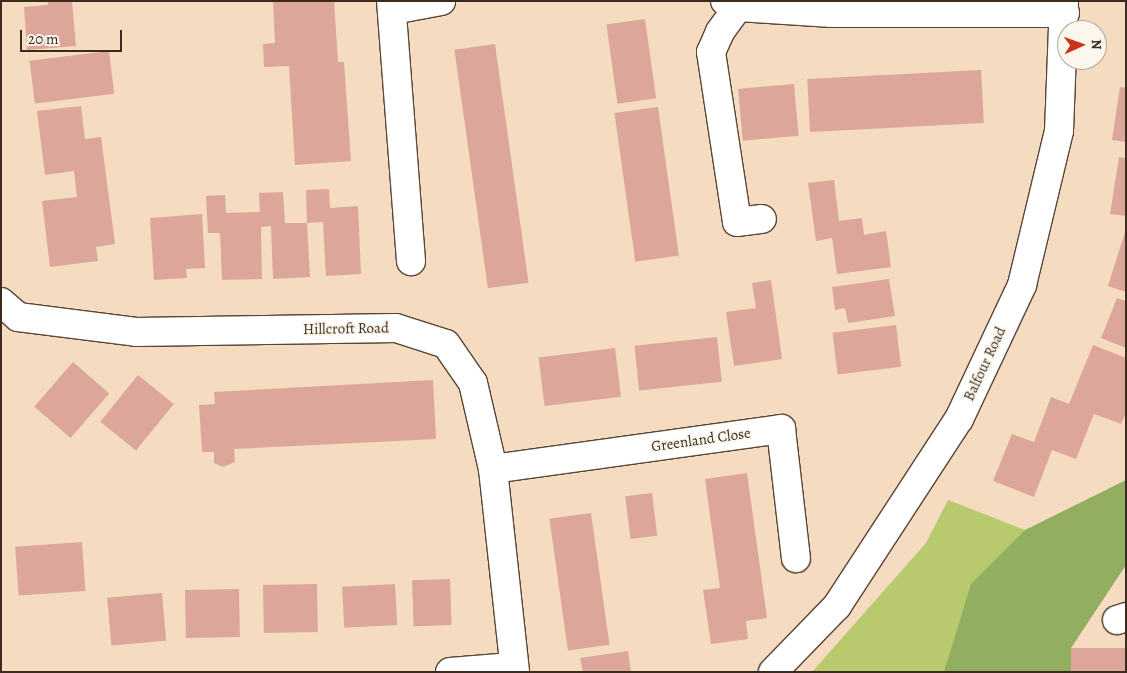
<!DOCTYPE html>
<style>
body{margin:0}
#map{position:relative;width:1127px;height:673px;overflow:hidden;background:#f5dbbf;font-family:Alegreya,serif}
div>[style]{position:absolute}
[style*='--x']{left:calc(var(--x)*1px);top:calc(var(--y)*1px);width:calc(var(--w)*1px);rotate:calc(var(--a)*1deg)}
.green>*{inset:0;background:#b8ca6d}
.forest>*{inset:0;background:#92ae60}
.building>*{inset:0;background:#dca69b;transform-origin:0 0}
.roads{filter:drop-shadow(1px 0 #574536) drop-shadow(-1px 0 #574536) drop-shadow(0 1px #574536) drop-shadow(0 -1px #574536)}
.minor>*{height:28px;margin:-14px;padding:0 14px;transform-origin:14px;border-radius:14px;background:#fff}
span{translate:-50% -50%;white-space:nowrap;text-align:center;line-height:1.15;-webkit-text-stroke:4px #fbf7ec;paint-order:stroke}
.street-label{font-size:15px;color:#3b2a1e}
.frame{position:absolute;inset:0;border:2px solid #3b2a1e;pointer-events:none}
.north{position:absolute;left:1057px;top:20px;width:50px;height:50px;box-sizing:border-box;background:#fbf7ec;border:1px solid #aea59a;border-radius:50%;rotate:88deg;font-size:14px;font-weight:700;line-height:20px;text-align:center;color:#3b2a1e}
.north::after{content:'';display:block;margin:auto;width:18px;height:22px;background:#c8321e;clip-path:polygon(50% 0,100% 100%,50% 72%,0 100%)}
.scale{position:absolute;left:20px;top:30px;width:102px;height:22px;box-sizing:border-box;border:2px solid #3b2a1e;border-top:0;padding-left:6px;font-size:15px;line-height:18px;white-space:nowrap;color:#3b2a1e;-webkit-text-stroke:4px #fbf7ec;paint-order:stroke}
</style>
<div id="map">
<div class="green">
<i style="clip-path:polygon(948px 500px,1025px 530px,1014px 672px,812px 672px,926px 543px)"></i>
</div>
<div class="forest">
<i style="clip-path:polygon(1126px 480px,1126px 565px,1071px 648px,1071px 672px,944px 672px,971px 584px,1025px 530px)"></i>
</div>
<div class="building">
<i style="clip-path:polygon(48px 1px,72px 1px,76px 46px,27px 50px,24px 7px,48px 5px)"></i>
<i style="clip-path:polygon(273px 1px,334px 1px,338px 62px,344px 62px,351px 161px,295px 165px,289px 66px,264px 67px,263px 44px,275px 43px)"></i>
<i style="left:645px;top:19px;width:80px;height:39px;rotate:82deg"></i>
<i style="left:495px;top:44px;width:241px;height:41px;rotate:82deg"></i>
<i style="left:109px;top:51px;width:43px;height:80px;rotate:83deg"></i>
<i style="left:981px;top:70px;width:53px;height:174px;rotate:87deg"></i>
<i style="left:794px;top:84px;width:52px;height:56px;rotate:85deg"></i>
<i style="clip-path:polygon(1120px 87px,1126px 88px,1126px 142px,1112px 140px)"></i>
<i style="clip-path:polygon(81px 106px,85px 139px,101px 137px,115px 244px,96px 247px,98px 261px,50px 267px,42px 201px,77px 197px,74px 171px,45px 175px,37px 111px)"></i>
<i style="left:658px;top:107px;width:150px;height:44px;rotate:82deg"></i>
<i style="clip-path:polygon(1119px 157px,1126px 158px,1126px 216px,1110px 214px)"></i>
<i style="clip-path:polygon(834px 180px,839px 221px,862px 218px,864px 235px,886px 231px,891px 267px,837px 274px,832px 238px,816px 241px,808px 183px)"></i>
<i style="clip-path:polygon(329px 189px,330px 208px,358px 206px,361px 274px,326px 276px,323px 222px,307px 223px,306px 190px)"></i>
<i style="clip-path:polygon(283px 192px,285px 223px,307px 223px,310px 277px,273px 279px,271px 226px,261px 227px,262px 279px,222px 280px,220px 233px,208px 233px,206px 196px,225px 195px,226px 213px,260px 212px,259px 193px)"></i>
<i style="clip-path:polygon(202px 214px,205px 268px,186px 269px,187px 278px,154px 280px,150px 218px)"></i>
<i style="clip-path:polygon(1125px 232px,1126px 232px,1126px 292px,1108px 286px)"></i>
<i style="clip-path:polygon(889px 279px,895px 316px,848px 323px,845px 308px,835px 310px,832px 287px)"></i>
<i style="clip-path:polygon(771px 280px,782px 359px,734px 366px,726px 312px,756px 308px,752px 283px)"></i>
<i style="clip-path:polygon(1117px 298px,1126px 301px,1126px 348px,1101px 338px)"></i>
<i style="left:896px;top:325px;width:42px;height:64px;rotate:83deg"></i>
<i style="left:717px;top:337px;width:45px;height:83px;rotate:84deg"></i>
<i style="clip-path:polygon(1093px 345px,1126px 358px,1126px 413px,1121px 424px,1094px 414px,1076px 459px,1052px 450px,1034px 497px,993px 481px,1012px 434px,1034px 442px,1051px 397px,1069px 404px)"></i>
<i style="left:615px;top:348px;width:49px;height:77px;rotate:83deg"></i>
<i style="left:73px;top:362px;width:48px;height:59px;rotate:41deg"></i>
<i style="left:138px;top:375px;width:46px;height:60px;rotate:39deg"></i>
<i style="clip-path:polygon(433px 380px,436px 439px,234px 449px,235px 462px,223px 467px,214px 463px,214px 452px,202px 452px,199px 405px,215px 404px,214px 392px)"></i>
<i style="clip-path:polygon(747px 473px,767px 618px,746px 621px,748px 639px,711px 644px,703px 590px,720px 588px,705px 479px)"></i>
<i style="left:652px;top:493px;width:43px;height:27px;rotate:83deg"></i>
<i style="left:591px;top:513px;width:133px;height:42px;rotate:82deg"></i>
<i style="left:82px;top:542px;width:49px;height:67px;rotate:86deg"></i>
<i style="left:450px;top:579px;width:46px;height:38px;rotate:88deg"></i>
<i style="left:317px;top:584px;width:48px;height:54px;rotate:89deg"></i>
<i style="left:395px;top:584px;width:41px;height:53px;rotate:87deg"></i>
<i style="left:239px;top:589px;width:48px;height:54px;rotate:89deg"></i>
<i style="left:162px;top:593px;width:48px;height:55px;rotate:85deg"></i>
<i style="left:1071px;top:648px;width:55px;height:24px"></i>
<i style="clip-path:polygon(628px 651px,631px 672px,583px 672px,580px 658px)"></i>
</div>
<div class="roads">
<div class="minor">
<i style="--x:391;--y:1;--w:261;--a:85.6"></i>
<i style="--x:725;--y:1;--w:14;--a:25"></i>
<i style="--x:738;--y:7;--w:94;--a:3.7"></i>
<i style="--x:832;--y:13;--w:233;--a:0"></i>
<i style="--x:738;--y:7;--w:31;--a:126"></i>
<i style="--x:720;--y:32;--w:22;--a:114"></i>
<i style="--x:711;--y:52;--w:172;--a:81.3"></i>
<i style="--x:737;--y:222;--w:25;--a:-7"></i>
<i style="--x:393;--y:10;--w:49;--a:-10.6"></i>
<i style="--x:1;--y:302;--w:23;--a:41"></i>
<i style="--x:18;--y:317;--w:119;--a:7.2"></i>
<i style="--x:136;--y:332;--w:260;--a:-0.9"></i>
<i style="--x:396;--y:328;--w:52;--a:17.7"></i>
<i style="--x:446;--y:344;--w:47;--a:55.3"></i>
<i style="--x:473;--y:383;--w:88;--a:76.9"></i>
<i style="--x:493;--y:469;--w:204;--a:83.8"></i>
<i style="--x:493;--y:469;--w:291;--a:-7.9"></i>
<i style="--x:781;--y:429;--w:130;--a:83.4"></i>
<i style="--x:1117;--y:620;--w:9;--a:-18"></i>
<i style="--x:450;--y:672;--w:62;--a:-4.6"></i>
<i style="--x:773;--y:672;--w:92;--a:-45.9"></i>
<i style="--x:837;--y:606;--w:223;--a:-56.9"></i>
<i style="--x:959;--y:419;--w:148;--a:-64.8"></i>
<i style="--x:1022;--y:285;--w:158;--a:-76.5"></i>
<i style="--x:1059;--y:131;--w:130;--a:-87.8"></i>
</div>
</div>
<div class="street-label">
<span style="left:346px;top:329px;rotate:-1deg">Hillcroft Road</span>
<span style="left:985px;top:364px;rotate:-65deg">Balfour Road</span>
<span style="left:701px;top:440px;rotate:-8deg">Greenland Close</span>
</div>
<div class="frame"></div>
<div class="north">N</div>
<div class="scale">20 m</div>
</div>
